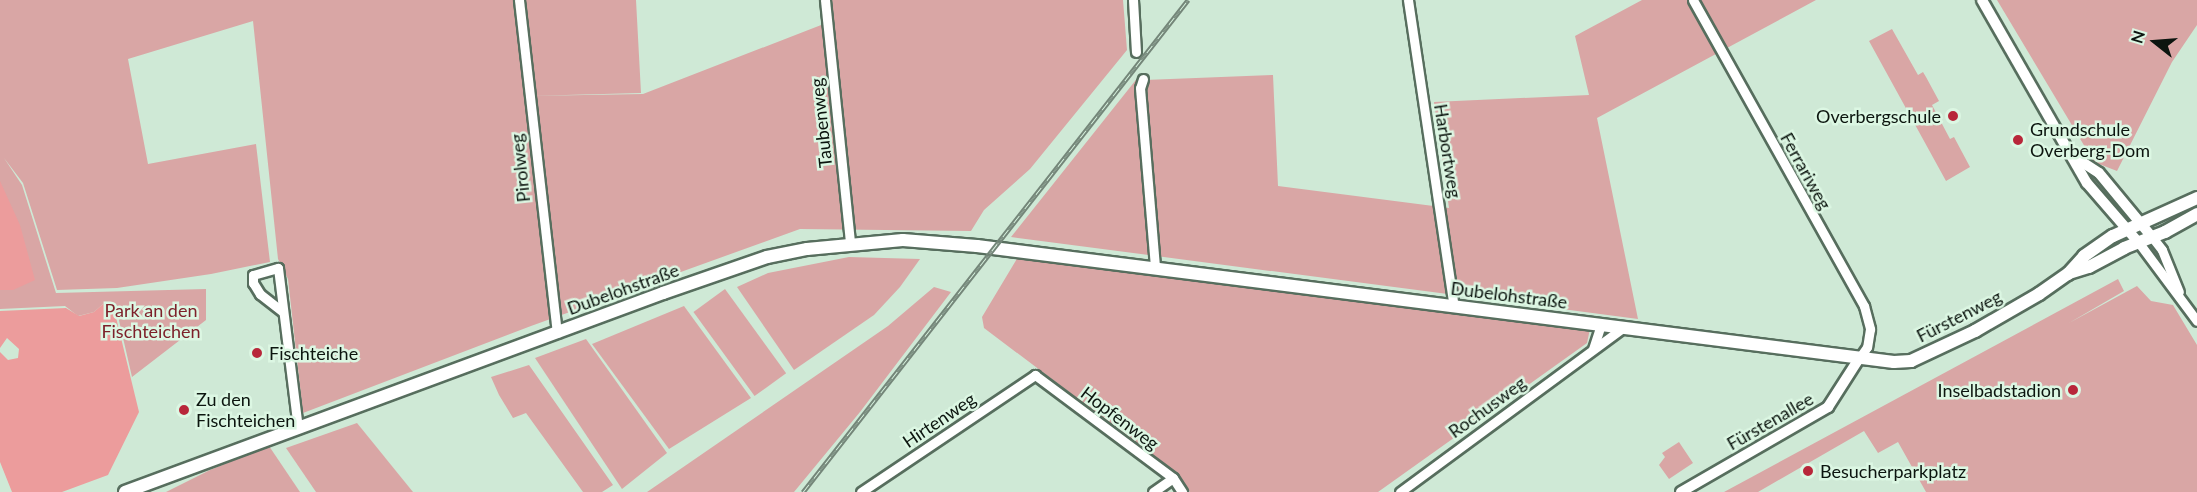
<!DOCTYPE html>
<meta charset="utf-8">
<style>
body{margin:0}
#map{position:relative;width:2197px;height:492px;overflow:hidden;background:#cfe9d6;font-family:Lato,sans-serif}
div>[style]{position:absolute}
[style*='--x']{left:calc(var(--x)*1px);top:calc(var(--y)*1px);width:calc(var(--w)*1px);rotate:calc(var(--a)*1deg)}
.green>*{inset:0;background:#d9a6a5;transform-origin:0 0}
.water>*{inset:0;background:#ec9c9c}
.roads{filter:drop-shadow(2px 0 #576e5e) drop-shadow(-2px 0 #576e5e) drop-shadow(0 2px #576e5e) drop-shadow(0 -2px #576e5e)}
.minor>*{height:9px;margin:-4.5px;padding:0 4.5px;transform-origin:4.5px;border-radius:4.5px;background:#fff}
.tertiary>*{height:10px;margin:-5px;padding:0 5px;transform-origin:5px;border-radius:5px;background:#fff}
.secondary>*{height:12px;margin:-6px;padding:0 6px;transform-origin:6px;border-radius:6px;background:#fff}
.rail>*{height:5px;margin-top:-2.5px;transform-origin:0;background:repeating-linear-gradient(90deg,#dcf7e3 0 9px,#748679 0 18px);box-sizing:border-box;border-block:2px solid #748679}
.dots>*{width:16px;height:16px;translate:-50% -50%;box-sizing:border-box;border:3px solid #dcf7e3;border-radius:50%}
span{translate:-50% -50%;white-space:nowrap;text-align:center;line-height:1.15;-webkit-text-stroke:5px #dcf7e3;paint-order:stroke}
.poi-label{font-size:18px;color:#0c150f}
.right{translate:-100% -50%;text-align:right}
.left{translate:0 -50%;text-align:left}
.street-label{font-size:18px;color:#0c150f}
.park-label{font-size:18px;color:#7d212a}
.north{position:absolute;left:2125px;top:12px;width:60px;height:60px;-webkit-text-stroke:4px #dcf7e3;paint-order:stroke;rotate:287deg;font-size:16px;font-weight:700;line-height:24px;text-align:center;color:#0c150f}
.north::after{content:'';display:block;margin:auto;width:21px;height:27px;background:#0c150f;clip-path:polygon(50% 0,100% 100%,50% 72%,0 100%)}
</style>
<div id="map">
<div class="green">
<i style="clip-path:polygon(0 0,636px 0,641px 93px,528px 96px,643px 94px,834px 20px,832px 0,1123px 0,1127px 50px,1030px 169px,984px 210px,971px 231px,800px 229px,531px 326px,303px 413px,288px 279px,278px 259px,253px 21px,128px 59px,148px 164px,256px 144px,270px 262px,211px 274px,117px 288px,57px 290px,23px 183px,4px 158px,22px 185px,56px 293px,206px 289px,206px 320px,132px 377px,115px 303px,103px 304px,94px 312px,78px 316px,65px 306px,0 309px)"></i>
<i style="clip-path:polygon(1642px 0,1816px 0,1597px 118px,1638px 319px,1011px 237px,1139px 76px,1145px 80px,1273px 75px,1278px 186px,1449px 208px,1434px 102px,1589px 95px,1575px 36px)"></i>
<i style="clip-path:polygon(1997px 0,2197px 0,2197px 25px,2172px 62px,2117px 171px,2094px 162px)"></i>
<i style="clip-path:polygon(1892px 29px,1918px 75px,1923px 72px,1926px 77px,1939px 101px,1932px 105px,1950px 139px,1954px 137px,1970px 167px,1946px 181px,1869px 41px)"></i>
<i style="clip-path:polygon(849px 257px,920px 259px,900px 287px,874px 315px,794px 370px,737px 287px,768px 273px)"></i>
<i style="clip-path:polygon(1018px 257px,1590px 329px,1587px 343px,1378px 492px,1190px 492px,1179px 475px,984px 328px,982px 317px)"></i>
<i style="clip-path:polygon(2118px 279px,2124px 291px,2069px 323px,2137px 286px,2151px 301px,2173px 305px,2197px 345px,2197px 492px,1926px 492px,1898px 442px,1878px 453px,1864px 431px,1758px 492px,1724px 492px)"></i>
<i style="clip-path:polygon(934px 287px,951px 292px,860px 412px,794px 492px,647px 492px,888px 326px)"></i>
<i style="left:725px;top:289px;width:104px;height:39px;rotate:54deg"></i>
<i style="clip-path:polygon(684px 306px,751px 398px,669px 449px,592px 344px)"></i>
<i style="clip-path:polygon(586px 339px,667px 453px,622px 489px,535px 358px)"></i>
<i style="clip-path:polygon(529px 365px,613px 485px,602px 492px,583px 492px,526px 413px,513px 418px,499px 395px,491px 377px)"></i>
<i style="clip-path:polygon(357px 423px,413px 492px,316px 492px,286px 448px)"></i>
<i style="clip-path:polygon(1679px 442px,1693px 463px,1669px 479px,1659px 465px,1665px 457px,1662px 453px)"></i>
<i style="clip-path:polygon(269px 446px,300px 492px,166px 492px,210px 470px)"></i>
</div>
<div class="water">
<i style="clip-path:polygon(0 181px,20px 225px,35px 280px,13px 290px,0 290px)"></i>
<i style="clip-path:polygon(103px 304px,113px 305px,139px 412px,108px 475px,62px 492px,12px 492px,0 462px,0 352px,8px 360px,18px 358px,19px 349px,7px 338px,0 348px,0 311px,66px 308px,79px 316px,94px 312px)"></i>
</div>
<div class="roads">
<div class="minor">
<i style="--x:519;--y:0;--w:335;--a:83.5"></i>
<i style="--x:825;--y:0;--w:243;--a:84.1"></i>
<i style="--x:1133;--y:0;--w:52;--a:86.7"></i>
<i style="--x:1408;--y:0;--w:310;--a:81.5"></i>
<i style="--x:1693;--y:0;--w:351;--a:60.8"></i>
<i style="--x:1864;--y:306;--w:24;--a:75"></i>
<i style="--x:1870;--y:329;--w:18;--a:99"></i>
<i style="--x:1867;--y:347;--w:16;--a:125"></i>
<i style="--x:1143;--y:79;--w:9;--a:108"></i>
<i style="--x:1140;--y:88;--w:181;--a:85.2"></i>
<i style="--x:2152;--y:237;--w:16;--a:52"></i>
<i style="--x:2162;--y:250;--w:45;--a:68"></i>
<i style="--x:2139;--y:243;--w:97;--a:53.4"></i>
<i style="--x:283;--y:312;--w:29;--a:-142"></i>
<i style="--x:260;--y:294;--w:13;--a:-122"></i>
<i style="--x:253;--y:283;--w:8;--a:-90"></i>
<i style="--x:253;--y:275;--w:26;--a:-16"></i>
<i style="--x:278;--y:268;--w:161;--a:82.9"></i>
<i style="--x:1593;--y:349;--w:26;--a:-72"></i>
<i style="--x:861;--y:492;--w:210;--a:-33.9"></i>
<i style="--x:1035;--y:375;--w:172;--a:36.7"></i>
<i style="--x:1173;--y:478;--w:17;--a:57"></i>
<i style="--x:1153;--y:492;--w:24;--a:-35"></i>
<i style="--x:1400;--y:492;--w:278;--a:-36.4"></i>
</div>
<div class="tertiary">
<i style="--x:1982;--y:0;--w:211;--a:60.2"></i>
<i style="--x:2087;--y:183;--w:79;--a:49.1"></i>
<i style="--x:2076;--y:158;--w:27;--a:33"></i>
<i style="--x:2099;--y:173;--w:83;--a:50.4"></i>
<i style="--x:1681;--y:492;--w:170;--a:-30"></i>
<i style="--x:1828;--y:407;--w:56;--a:-57.4"></i>
</div>
<div class="secondary">
<i style="--x:2069;--y:273;--w:21;--a:-17"></i>
<i style="--x:2089;--y:267;--w:40;--a:-28"></i>
<i style="--x:2124;--y:248;--w:44;--a:-21.3"></i>
<i style="--x:2165;--y:232;--w:37;--a:-29"></i>
<i style="--x:125;--y:492;--w:574;--a:-20.3"></i>
<i style="--x:663;--y:293;--w:110;--a:-19.1"></i>
<i style="--x:767;--y:257;--w:41;--a:-11.3"></i>
<i style="--x:807;--y:249;--w:96;--a:-5.4"></i>
<i style="--x:903;--y:240;--w:74;--a:4.6"></i>
<i style="--x:977;--y:246;--w:924;--a:7.21"></i>
<i style="--x:1894;--y:362;--w:17;--a:-3"></i>
<i style="--x:1911;--y:361;--w:71;--a:-25.1"></i>
<i style="--x:1975;--y:331;--w:74;--a:-30"></i>
<i style="--x:2039;--y:294;--w:35;--a:-35"></i>
<i style="--x:2068;--y:274;--w:24;--a:-48"></i>
<i style="--x:2084;--y:256;--w:35;--a:-35"></i>
<i style="--x:2113;--y:236;--w:92;--a:-24.3"></i>
</div>
</div>
<div class="rail">
<i style="--x:803;--y:492;--w:625;--a:-51.96"></i>
</div>
<div class="dots">
<i style="left:1953px;top:116px;background:#b8273a"></i>
<i style="left:2018px;top:140px;background:#b8273a"></i>
<i style="left:257px;top:353px;background:#b8273a"></i>
<i style="left:2073px;top:390px;background:#b8273a"></i>
<i style="left:184px;top:410px;background:#b8273a"></i>
<i style="left:1808px;top:471px;background:#b8273a"></i>
</div>
<div class="poi-label">
<span class="right" style="left:1941px;top:116px">Overbergschule</span>
<span class="left" style="left:2030px;top:140px">Grundschule<br>Overberg-Dom</span>
<span class="left" style="left:269px;top:353px">Fischteiche</span>
<span class="right" style="left:2061px;top:390px">Inselbadstadion</span>
<span class="left" style="left:196px;top:410px">Zu den<br>Fischteichen</span>
<span class="left" style="left:1820px;top:471px">Besucherparkplatz</span>
</div>
<div class="street-label">
<span style="left:821px;top:123px;rotate:-96deg">Taubenweg</span>
<span style="left:1448px;top:151px;rotate:81deg">Harbortweg</span>
<span style="left:520px;top:168px;rotate:-96deg">Pirolweg</span>
<span style="left:1806px;top:171px;rotate:61deg">Ferrariweg</span>
<span style="left:623px;top:289px;rotate:-20deg">Dubelohstraße</span>
<span style="left:1509px;top:295px;rotate:7deg">Dubelohstraße</span>
<span style="left:1959px;top:316px;rotate:-27deg">Fürstenweg</span>
<span style="left:1487px;top:407px;rotate:-36deg">Rochusweg</span>
<span style="left:1120px;top:418px;rotate:37deg">Hopfenweg</span>
<span style="left:939px;top:420px;rotate:-34deg">Hirtenweg</span>
<span style="left:1770px;top:421px;rotate:-30deg">Fürstenallee</span>
</div>
<div class="park-label">
<span style="left:151px;top:321px">Park an den<br>Fischteichen</span>
</div>
<div class="north">N</div>
</div>
